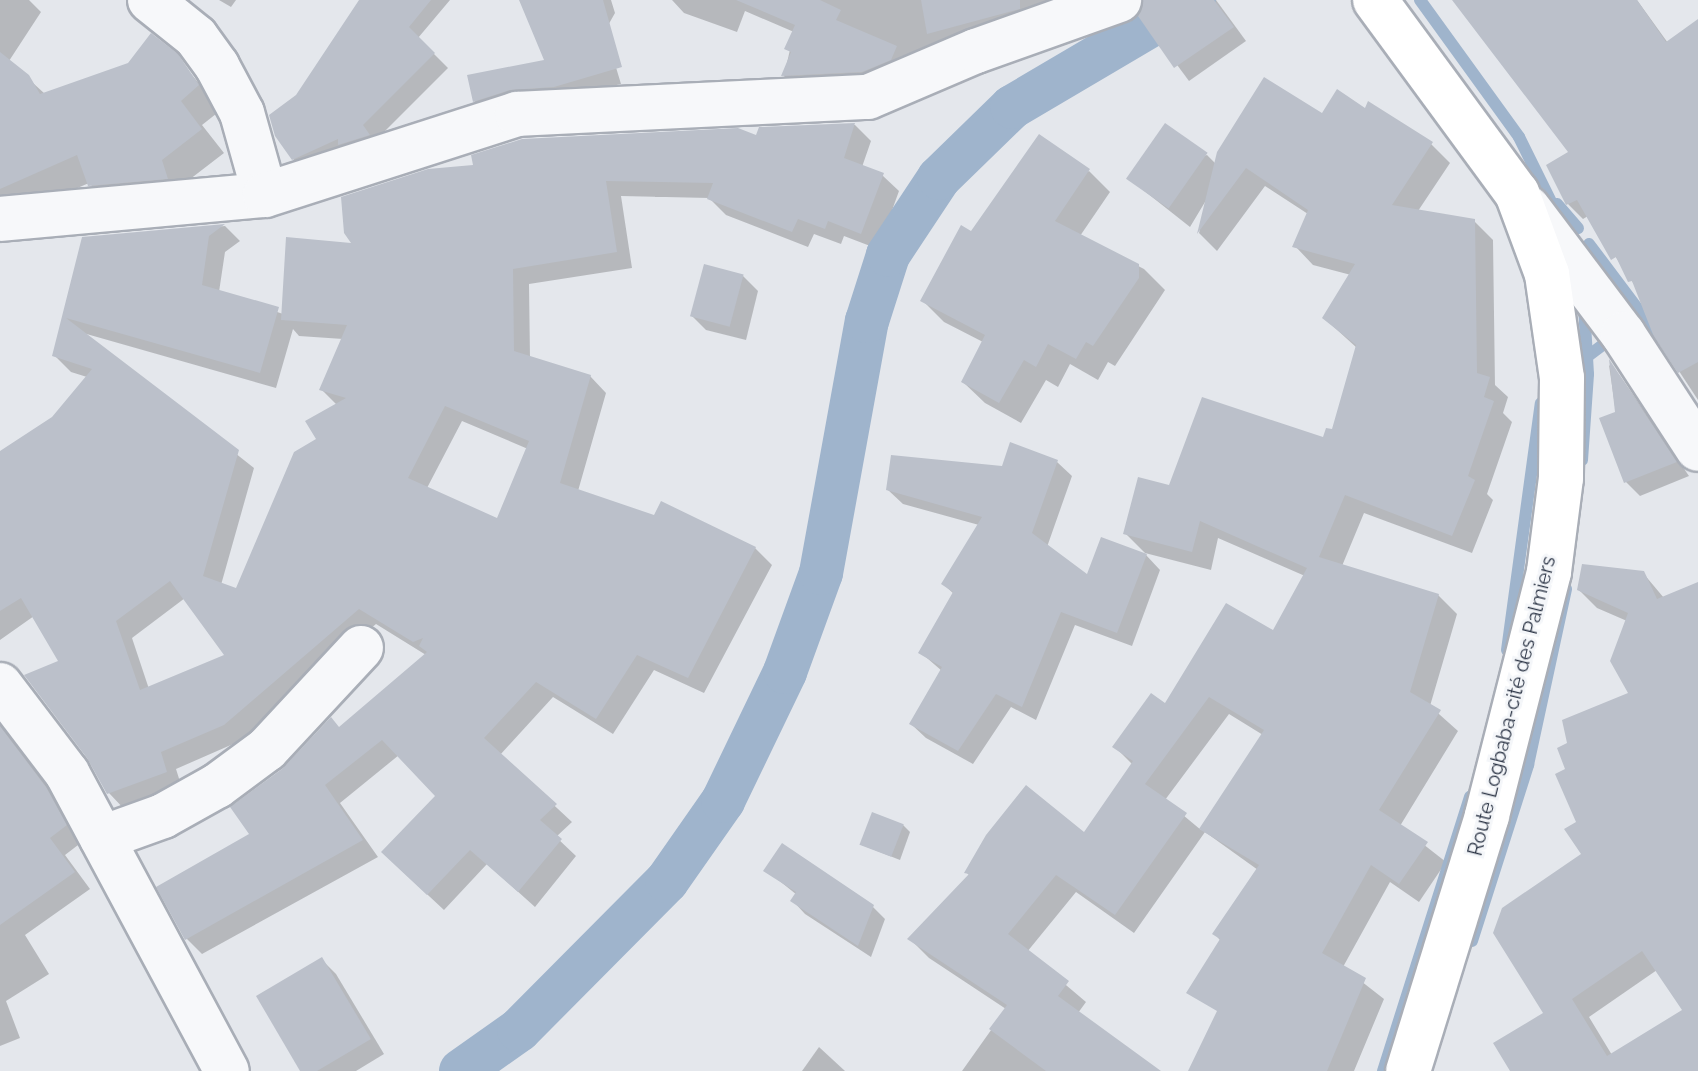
<!DOCTYPE html>
<meta charset="utf-8">
<style>
body{margin:0}
#map{position:relative;width:1698px;height:1071px;overflow:hidden;background:#e4e7ec;font-family:Raleway,sans-serif}
div>[style]{position:absolute}
[style*='--x']{left:calc(var(--x)*1px);top:calc(var(--y)*1px);width:calc(var(--w)*1px);rotate:calc(var(--a)*1deg)}
.shadow>*{inset:0;background:#0003}
.stream>*{height:12px;margin:-6px;padding:0 6px;transform-origin:6px;border-radius:6px;background:#9fb4cc}
.canal>*{height:44px;margin:-22px;padding:0 22px;transform-origin:22px;border-radius:22px;background:#9fb4cc}
.building>*{inset:0;background:#bbc0ca;transform-origin:0 0}
.roads{filter:drop-shadow(2px 0 #a9aeb7) drop-shadow(-2px 0 #a9aeb7) drop-shadow(0 2px #a9aeb7) drop-shadow(0 -2px #a9aeb7)}
.minor>*{height:44px;margin:-22px;padding:0 22px;transform-origin:22px;border-radius:22px;background:#f7f8fa}
.major>*{height:44px;margin:-22px;padding:0 22px;transform-origin:22px;border-radius:22px;background:#fff}
span{translate:-50% -50%;white-space:nowrap;text-align:center;line-height:1.15;-webkit-text-stroke:6px #f4f6f9;paint-order:stroke}
.street-label{font-size:20px;color:#2b3445}
</style>
<div id="map">
<div class="shadow">
<i style="clip-path:polygon(0 0,29px 0,41px 12px,9px 61px,45px 94px,176px 56px,221px 110px,202px 125px,224px 153px,185px 183px,113px 208px,89px 183px,24px 211px,0 214px)"></i>
<i style="clip-path:polygon(219px 0,236px 0,231px 7px)"></i>
<i style="clip-path:polygon(362px 0,450px 0,418px 38px,448px 68px,375px 141px,308px 173px,293px 159px,297px 96px)"></i>
<i style="clip-path:polygon(521px 0,611px 0,615px 13px,593px 52px,615px 64px,621px 84px,488px 115px,474px 101px,546px 61px)"></i>
<i style="clip-path:polygon(672px 0,1102px 0,987px 38px,913px 53px,904px 74px,797px 89px,784px 76px,794px 32px,745px 11px,737px 32px,684px 13px)"></i>
<i style="clip-path:polygon(1143px 0,1216px 0,1246px 41px,1189px 81px,1140px 15px)"></i>
<i style="clip-path:polygon(1454px 0,1637px 0,1668px 43px,1698px 21px,1698px 400px,1656px 336px,1638px 290px,1588px 216px,1583px 219px,1568px 204px,1548px 166px,1571px 153px)"></i>
<i style="clip-path:polygon(evenodd,1365px 110px,1431px 144px,1450px 163px,1418px 211px,1474px 221px,1493px 240px,1495px 385px,1508px 397px,1503px 413px,1512px 422px,1487px 494px,1493px 500px,1472px 553px,1364px 513px,1342px 566px,1438px 595px,1457px 614px,1430px 706px,1458px 731px,1400px 826px,1446px 862px,1419px 902px,1390px 882px,1343px 967px,1384px 999px,1354px 1071px,1190px 1071px,1241px 965px,1214px 933px,1258px 870px,1205px 832px,1134px 933px,1076px 892px,1027px 952px,1086px 1002px,1078px 1013px,1152px 1071px,962px 1071px,1006px 1009px,929px 958px,910px 939px,970px 876px,967px 873px,1084px 835px,1133px 765px,1115px 747px,1274px 633px,1305px 576px,1218px 538px,1211px 570px,1145px 553px,1126px 534px,1171px 487px,1325px 439px,1333px 432px,1357px 348px,1324px 318px,1351px 275px,1313px 265px,1295px 246px,1308px 214px,1265px 186px,1217px 251px,1199px 233px,1208px 197px,1190px 227px,1128px 178px,1207px 155px,1216px 164px,1322px 116px,1365px 110px,1229px 714px,1263px 735px,1201px 830px,1165px 800px,1229px 714px)"></i>
<i style="clip-path:polygon(evenodd,855px 125px,871px 141px,862px 167px,882px 175px,899px 191px,878px 249px,844px 236px,841px 244px,814px 234px,808px 247px,726px 215px,709px 198px,621px 196px,632px 268px,529px 284px,530px 358px,590px 376px,606px 393px,578px 491px,655px 518px,662px 504px,755px 548px,772px 565px,704px 693px,654px 670px,613px 734px,553px 697px,500px 755px,572px 822px,556px 837px,576px 856px,535px 907px,487px 864px,444px 910px,400px 869px,437px 796px,399px 755px,340px 803px,378px 857px,202px 954px,186px 938px,252px 835px,340px 728px,426px 655px,376px 624px,240px 741px,176px 769px,182px 788px,125px 810px,109px 793px,61px 662px,34px 616px,0 640px,0 453px,53px 419px,87px 377px,71px 372px,54px 355px,83px 239px,225px 226px,240px 241px,225px 252px,219px 292px,283px 314px,355px 246px,757px 138px,761px 129px,855px 125px,293px 329px,299px 336px,343px 339px,322px 390px,337px 405px,237px 591px,221px 585px,254px 468px,83px 333px,276px 388px,293px 329px,855px 125px,462px 421px,528px 449px,498px 520px,427px 488px,462px 421px,855px 125px,185px 598px,227px 656px,149px 689px,132px 638px,185px 598px)"></i>
<i style="clip-path:polygon(1089px 171px,1110px 192px,1080px 236px,1144px 269px,1165px 290px,1115px 366px,1108px 362px,1098px 380px,1070px 364px,1058px 387px,1046px 380px,1021px 423px,985px 403px,963px 382px,983px 342px,944px 322px,923px 301px,972px 234px)"></i>
<i style="clip-path:polygon(743px 276px,758px 291px,746px 340px,706px 330px,691px 315px)"></i>
<i style="clip-path:polygon(1609px 365px,1620px 376px,1689px 476px,1640px 496px,1626px 482px)"></i>
<i style="clip-path:polygon(1057px 462px,1072px 476px,1047px 547px,1088px 577px,1146px 555px,1160px 570px,1132px 646px,1075px 625px,1036px 720px,1011px 707px,973px 764px,926px 738px,911px 724px,942px 671px,920px 652px,954px 594px,943px 584px,979px 525px,903px 504px,888px 490px)"></i>
<i style="clip-path:polygon(evenodd,1643px 573px,1664px 598px,1698px 584px,1698px 1071px,1513px 1071px,1546px 1014px,1584px 855px,1568px 770px,1570px 744px,1631px 694px,1627px 621px,1597px 608px,1579px 590px,1643px 573px,1657px 970px,1685px 1011px,1612px 1055px,1589px 1017px,1657px 970px)"></i>
<i style="clip-path:polygon(0 724px,62px 805px,82px 842px,65px 855px,90px 889px,25px 935px,49px 974px,6px 1001px,20px 1038px,0 1046px)"></i>
<i style="clip-path:polygon(903px 825px,910px 832px,900px 860px,862px 845px)"></i>
<i style="clip-path:polygon(766px 870px,872px 906px,885px 919px,871px 957px,805px 914px,793px 901px,797px 895px)"></i>
<i style="clip-path:polygon(321px 959px,336px 974px,384px 1054px,356px 1071px,303px 1071px)"></i>
<i style="clip-path:polygon(819px 1047px,845px 1071px,802px 1071px)"></i>
</div>
<div class="stream">
<i style="--x:1420;--y:0;--w:169;--a:54.1"></i>
<i style="--x:1519;--y:137;--w:95;--a:63.7"></i>
<i style="--x:1557;--y:204;--w:32;--a:49"></i>
<i style="--x:1589;--y:244;--w:115;--a:53.1"></i>
<i style="--x:1588;--y:356;--w:20;--a:-37"></i>
<i style="--x:1604;--y:344;--w:16;--a:0"></i>
<i style="--x:1582;--y:460;--w:86;--a:-86"></i>
<i style="--x:1588;--y:374;--w:67;--a:-93.4"></i>
<i style="--x:1507;--y:650;--w:249;--a:-82.2"></i>
<i style="--x:1472;--y:941;--w:185;--a:-72.3"></i>
<i style="--x:1528;--y:765;--w:180;--a:-77.8"></i>
<i style="--x:1383;--y:1071;--w:288;--a:-72.4"></i>
</div>
<div class="canal">
<i style="--x:461;--y:1071;--w:71;--a:-35.3"></i>
<i style="--x:519;--y:1030;--w:210;--a:-45.2"></i>
<i style="--x:667;--y:881;--w:98;--a:-55"></i>
<i style="--x:723;--y:801;--w:143;--a:-64.3"></i>
<i style="--x:785;--y:672;--w:105;--a:-70"></i>
<i style="--x:821;--y:573;--w:256;--a:-79.7"></i>
<i style="--x:867;--y:321;--w:69;--a:-72.3"></i>
<i style="--x:888;--y:255;--w:92;--a:-56.5"></i>
<i style="--x:939;--y:178;--w:102;--a:-44.2"></i>
<i style="--x:1012;--y:107;--w:211;--a:-30.5"></i>
</div>
<div class="building">
<i style="clip-path:polygon(359px 0,431px 0,409px 27px,435px 53px,363px 125px,370px 135px,338px 145px,338px 139px,292px 160px,275px 136px,269px 115px,296px 95px)"></i>
<i style="clip-path:polygon(519px 0,603px 0,622px 67px,554px 87px,510px 90px,473px 102px,467px 75px,544px 60px)"></i>
<i style="clip-path:polygon(736px 0,820px 0,841px 10px,836px 20px,897px 46px,891px 60px,862px 72px,781px 76px,791px 52px,784px 49px,795px 25px)"></i>
<i style="clip-path:polygon(921px 0,1020px 0,1020px 9px,927px 34px)"></i>
<i style="clip-path:polygon(1143px 0,1214px 0,1234px 27px,1174px 68px,1138px 16px)"></i>
<i style="clip-path:polygon(1452px 0,1637px 0,1666px 42px,1698px 19px,1698px 362px,1678px 373px,1654px 337px,1632px 281px,1628px 282px,1616px 257px,1611px 260px,1577px 200px,1566px 205px,1546px 165px,1568px 152px)"></i>
<i style="clip-path:polygon(151px 33px,178px 54px,199px 85px,181px 101px,202px 129px,162px 160px,168px 179px,88px 186px,77px 155px,0 189px,0 52px,29px 75px,40px 94px,128px 63px)"></i>
<i style="clip-path:polygon(1264px 77px,1322px 113px,1337px 89px,1365px 108px,1368px 101px,1433px 142px,1392px 205px,1475px 219px,1477px 373px,1490px 377px,1484px 397px,1494px 401px,1468px 476px,1475px 480px,1452px 536px,1345px 495px,1319px 557px,1439px 594px,1410px 692px,1441px 710px,1379px 810px,1428px 842px,1399px 884px,1371px 865px,1322px 953px,1366px 978px,1327px 1071px,1188px 1071px,1217px 1011px,1186px 993px,1220px 939px,1212px 934px,1259px 865px,1199px 829px,1264px 730px,1209px 697px,1145px 784px,1187px 813px,1115px 915px,1056px 875px,1008px 934px,1069px 981px,1058px 996px,1161px 1071px,1046px 1071px,989px 1029px,1007px 1005px,907px 939px,969px 874px,964px 873px,986px 835px,1026px 785px,1084px 832px,1133px 761px,1112px 747px,1151px 693px,1165px 703px,1226px 603px,1273px 630px,1307px 568px,1200px 521px,1192px 552px,1123px 534px,1138px 477px,1169px 485px,1202px 397px,1323px 437px,1326px 428px,1332px 429px,1356px 345px,1322px 318px,1355px 264px,1292px 247px,1308px 210px,1246px 168px,1197px 234px,1217px 152px)"></i>
<i style="clip-path:polygon(evenodd,855px 123px,844px 158px,884px 173px,861px 234px,828px 221px,825px 229px,798px 219px,792px 232px,707px 199px,713px 183px,606px 181px,617px 252px,513px 269px,514px 351px,591px 375px,560px 483px,654px 515px,661px 501px,756px 547px,688px 678px,637px 655px,596px 719px,536px 682px,484px 738px,557px 804px,540px 820px,562px 839px,518px 892px,470px 850px,427px 895px,381px 852px,435px 796px,382px 740px,325px 785px,363px 840px,185px 940px,156px 887px,249px 834px,230px 807px,282px 769px,331px 717px,339px 727px,427px 652px,419px 646px,423px 638px,413px 642px,359px 609px,224px 725px,161px 752px,167px 772px,107px 794px,87px 758px,24px 675px,58px 661px,21px 598px,0 611px,0 451px,52px 417px,92px 369px,52px 356px,82px 237px,225px 224px,209px 236px,202px 285px,279px 307px,260px 373px,66px 318px,239px 450px,203px 576px,236px 588px,294px 452px,316px 439px,305px 421px,346px 398px,319px 390px,347px 325px,281px 320px,286px 237px,351px 243px,344px 233px,341px 197px,428px 169px,473px 165px,471px 155px,522px 139px,738px 128px,756px 135px,759px 127px,855px 123px,445px 406px,529px 441px,497px 518px,408px 478px,445px 406px,855px 123px,170px 581px,224px 655px,140px 690px,116px 621px,170px 581px)"></i>
<i style="left:1165px;top:123px;width:52px;height:68px;rotate:35deg"></i>
<i style="clip-path:polygon(1039px 134px,1090px 169px,1055px 221px,1139px 264px,1139px 278px,1093px 346px,1086px 342px,1076px 359px,1048px 344px,1036px 367px,1024px 360px,999px 403px,961px 382px,985px 335px,920px 301px,961px 225px,971px 231px)"></i>
<i style="left:704px;top:264px;width:41px;height:54px;rotate:15deg"></i>
<i style="clip-path:polygon(1609px 359px,1677px 462px,1624px 483px,1599px 418px,1615px 412px)"></i>
<i style="clip-path:polygon(1010px 442px,1058px 460px,1032px 533px,1087px 574px,1101px 537px,1147px 554px,1117px 633px,1061px 612px,1022px 707px,996px 694px,958px 751px,909px 724px,942px 667px,918px 653px,953px 592px,941px 584px,982px 517px,886px 490px,891px 455px,1002px 466px)"></i>
<i style="clip-path:polygon(evenodd,1582px 564px,1644px 571px,1657px 599px,1698px 582px,1698px 1071px,1510px 1071px,1493px 1043px,1543px 1013px,1493px 933px,1502px 908px,1581px 854px,1564px 829px,1576px 822px,1555px 774px,1565px 769px,1557px 748px,1567px 743px,1562px 720px,1628px 693px,1610px 661px,1628px 613px,1577px 590px,1582px 564px,1642px 951px,1682px 1010px,1607px 1056px,1572px 999px,1642px 951px)"></i>
<i style="clip-path:polygon(0 726px,46px 787px,67px 825px,50px 838px,75px 872px,0 925px)"></i>
<i style="left:872px;top:812px;width:34px;height:35px;rotate:21deg"></i>
<i style="clip-path:polygon(782px 843px,874px 905px,858px 946px,790px 901px,796px 892px,763px 871px)"></i>
<i style="clip-path:polygon(322px 957px,371px 1039px,317px 1071px,300px 1071px,256px 996px)"></i>
</div>
<div class="roads">
<div class="minor">
<i style="--x:150;--y:0;--w:59;--a:38.8"></i>
<i style="--x:196;--y:37;--w:36;--a:54"></i>
<i style="--x:217;--y:66;--w:53;--a:62"></i>
<i style="--x:242;--y:113;--w:85;--a:74.3"></i>
<i style="--x:1528;--y:208;--w:158;--a:53"></i>
<i style="--x:1623;--y:334;--w:137;--a:56.9"></i>
<i style="--x:0;--y:219;--w:266;--a:-5.2"></i>
<i style="--x:265;--y:195;--w:265;--a:-17.8"></i>
<i style="--x:517;--y:114;--w:351;--a:-2.8"></i>
<i style="--x:868;--y:97;--w:117;--a:-23.1"></i>
<i style="--x:976;--y:51;--w:152;--a:-19.6"></i>
<i style="--x:0;--y:685;--w:111;--a:52.7"></i>
<i style="--x:67;--y:773;--w:338;--a:61.8"></i>
<i style="--x:102;--y:838;--w:65;--a:-19.8"></i>
<i style="--x:163;--y:816;--w:62;--a:-29.1"></i>
<i style="--x:217;--y:786;--w:62;--a:-36.5"></i>
<i style="--x:267;--y:749;--w:138;--a:-47.1"></i>
</div>
<div class="major">
<i style="--x:1375;--y:0;--w:240;--a:53.7"></i>
<i style="--x:1517;--y:193;--w:86;--a:69.7"></i>
<i style="--x:1547;--y:274;--w:105;--a:81.8"></i>
<i style="--x:1562;--y:378;--w:100;--a:90.6"></i>
<i style="--x:1561;--y:478;--w:95;--a:97.3"></i>
<i style="--x:1549;--y:572;--w:252;--a:104.3"></i>
<i style="--x:1487;--y:816;--w:267;--a:107.2"></i>
</div>
</div>
<div class="street-label">
<span style="left:1512px;top:706px;rotate:-76deg">Route Logbaba-cité des Palmiers</span>
</div>
</div>
